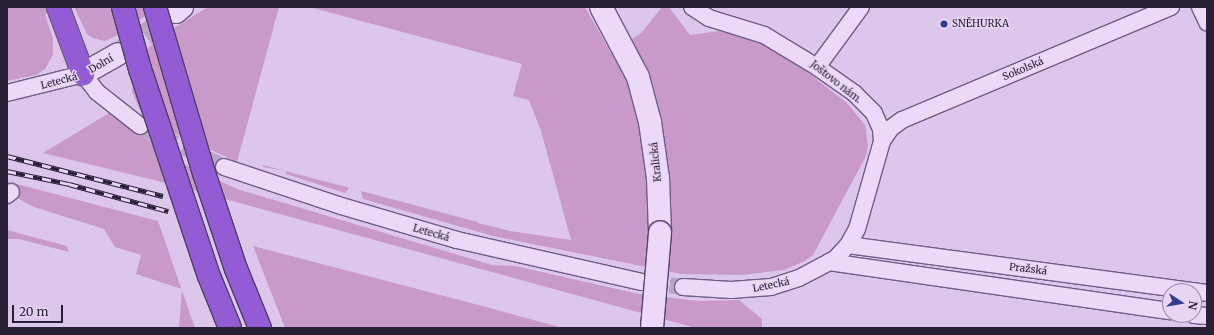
<!DOCTYPE html>
<meta charset="utf-8">
<style>
body{margin:0}
#map{position:relative;width:1214px;height:335px;overflow:hidden;background:#dcc6ec;font-family:Merriweather,serif}
div>[style]{position:absolute}
[style*='--x']{left:calc(var(--x)*1px);top:calc(var(--y)*1px);width:calc(var(--w)*1px);rotate:calc(var(--a)*1deg)}
.green>*{inset:0;background:#c99ac9}
.street-tunnel>*{height:16px;margin-top:-8px;transform-origin:0;background:repeating-linear-gradient(90deg,#b8a5c8 0 16px,transparent 0 24px)}
.secondary-tunnel>*{height:22px;margin-top:-11px;transform-origin:0;background:repeating-linear-gradient(90deg,#b8a5c8 0 22px,transparent 0 33px)}
.roads{filter:drop-shadow(1px 0 #6e5d86) drop-shadow(-1px 0 #6e5d86) drop-shadow(0 1px #6e5d86) drop-shadow(0 -1px #6e5d86)}
.street>*{height:16px;margin:-8px;padding:0 8px;transform-origin:8px;border-radius:8px;background:#ebd9f7}
.secondary>*{height:22px;margin:-11px;padding:0 11px;transform-origin:11px;border-radius:11px;background:#ebd9f7}
.highway>*{height:22px;margin:-11px;padding:0 11px;transform-origin:11px;border-radius:11px;background:#935cd5}
.rail>*{height:4.5px;margin-top:-2.25px;transform-origin:0;background:repeating-linear-gradient(90deg,#e7d5f3 0 9px,#282037 0 18px);box-sizing:border-box;border-block:1px solid #282037}
.bridges{filter:drop-shadow(1px 0 #4f4068) drop-shadow(-1px 0 #4f4068) drop-shadow(0 1px #4f4068) drop-shadow(0 -1px #4f4068)}
.secondary-bridge>*{height:22px;margin:-11px;padding:0 11px;transform-origin:11px;border-radius:11px;background:#ebd9f7}
.highway-bridge>*{height:22px;margin:-11px;padding:0 11px;transform-origin:11px;border-radius:11px;background:#935cd5}
.dots>*{width:11px;height:11px;translate:-50% -50%;box-sizing:border-box;border:2px solid #e7d5f3;border-radius:50%}
span{translate:-50% -50%;white-space:nowrap;text-align:center;line-height:1.15;-webkit-text-stroke:3px #e7d5f3;paint-order:stroke}
.poi-label{font-size:10px;color:#282037}
.left{translate:0 -50%;text-align:left}
.street-label{font-size:10px;color:#282037}
.frame{position:absolute;inset:0;border:8px solid #282037;pointer-events:none}
.north{position:absolute;left:1162px;top:283px;width:40px;height:40px;box-sizing:border-box;background:#e7d5f3;border:1px solid #9b8da8;border-radius:50%;rotate:102deg;font-size:11px;font-weight:700;line-height:16px;text-align:center;color:#282037}
.north::after{content:'';display:block;margin:auto;width:14px;height:18px;background:#313c91;clip-path:polygon(50% 0,100% 100%,50% 72%,0 100%)}
.scale{position:absolute;left:12px;top:305px;width:51px;height:18px;box-sizing:border-box;border:2px solid #282037;border-top:0;padding-left:5px;font-size:12px;line-height:14px;white-space:nowrap;color:#282037;-webkit-text-stroke:3px #e7d5f3;paint-order:stroke}
</style>
<div id="map">
<div class="green">
<i style="clip-path:polygon(7px 7px,64px 7px,45px 14px,53px 39px,53px 55px,45px 69px,36px 75px,7px 81px)"></i>
<i style="clip-path:polygon(74px 7px,158px 7px,118px 35px,105px 41px,93px 38px,87px 34px)"></i>
<i style="clip-path:polygon(208px 7px,279px 7px,237px 162px,159px 126px,140px 110px,132px 92px,135px 67px,148px 48px,166px 33px)"></i>
<i style="clip-path:polygon(309px 7px,585px 7px,611px 53px,641px 33px,662px 7px,669px 7px,690px 35px,726px 30px,779px 50px,847px 103px,865px 125px,868px 146px,866px 156px,813px 255px,805px 261px,784px 270px,742px 275px,681px 274px,493px 236px,363px 199px,361px 191px,349px 188px,345px 193px,286px 174px,286px 171px,263px 167px,263px 165px,478px 222px,478px 223px,510px 231px,571px 240px,541px 131px,529px 100px,513px 96px,522px 64px)"></i>
<i style="clip-path:polygon(109px 113px,186px 165px,237px 189px,492px 265px,515px 266px,639px 294px,698px 301px,739px 300px,762px 319px,762px 328px,696px 328px,166px 183px,43px 153px)"></i>
<i style="clip-path:polygon(17px 184px,158px 221px,195px 328px,179px 328px,182px 289px,136px 274px,141px 255px,115px 247px,104px 229px,34px 207px,19px 199px,11px 192px)"></i>
<i style="clip-path:polygon(7px 230px,67px 246px,69px 252px,19px 239px,7px 239px)"></i>
<i style="clip-path:polygon(253px 246px,471px 303px,563px 328px,285px 328px)"></i>
</div>
<div class="street-tunnel">
<i style="--x:140;--y:126;--w:93;--a:26"></i>
<i style="--x:646;--y:282;--w:37;--a:8"></i>
</div>
<div class="secondary-tunnel">
<i style="--x:118;--y:54;--w:69;--a:-35.5"></i>
</div>
<div class="roads">
<div class="street">
<i style="--x:1200;--y:7;--w:17;--a:65"></i>
<i style="--x:817;--y:67;--w:74;--a:-53.7"></i>
<i style="--x:7;--y:93;--w:78;--a:-14"></i>
<i style="--x:83;--y:74;--w:23;--a:52"></i>
<i style="--x:97;--y:92;--w:55;--a:38.3"></i>
<i style="--x:882;--y:141;--w:16;--a:-55"></i>
<i style="--x:891;--y:128;--w:14;--a:-36"></i>
<i style="--x:902;--y:120;--w:292;--a:-22.8"></i>
<i style="--x:224;--y:167;--w:120;--a:18.4"></i>
<i style="--x:338;--y:205;--w:124;--a:16.4"></i>
<i style="--x:457;--y:240;--w:190;--a:12.8"></i>
<i style="--x:7;--y:195;--w:5;--a:-37"></i>
<i style="--x:848;--y:245;--w:362;--a:7.6"></i>
<i style="--x:829;--y:262;--w:345;--a:8.2"></i>
<i style="--x:683;--y:287;--w:48;--a:3.6"></i>
<i style="--x:731;--y:290;--w:40;--a:-4.3"></i>
<i style="--x:771;--y:287;--w:29;--a:-18"></i>
<i style="--x:799;--y:278;--w:41;--a:-27.8"></i>
<i style="--x:835;--y:259;--w:19;--a:-47"></i>
<i style="--x:848;--y:245;--w:18;--a:-61"></i>
<i style="--x:857;--y:229;--w:91;--a:-74.1"></i>
<i style="--x:882;--y:141;--w:12;--a:-95"></i>
<i style="--x:881;--y:129;--w:17;--a:-114"></i>
<i style="--x:874;--y:113;--w:28;--a:-135"></i>
<i style="--x:854;--y:93;--w:45;--a:-144.9"></i>
<i style="--x:817;--y:67;--w:62;--a:-148.9"></i>
<i style="--x:764;--y:35;--w:58;--a:-162.8"></i>
<i style="--x:709;--y:18;--w:20;--a:-147"></i>
<i style="--x:1194;--y:315;--w:13;--a:4"></i>
</div>
<div class="secondary">
<i style="--x:601;--y:7;--w:79;--a:62.1"></i>
<i style="--x:638;--y:77;--w:47;--a:75.1"></i>
<i style="--x:650;--y:122;--w:57;--a:81.9"></i>
<i style="--x:658;--y:178;--w:54;--a:87.9"></i>
<i style="--x:176;--y:12;--w:8;--a:-40"></i>
<i style="--x:83;--y:74;--w:40;--a:-29.7"></i>
</div>
<div class="highway">
<i style="--x:58;--y:7;--w:72;--a:69.5"></i>
</div>
</div>
<div class="rail">
<i style="--x:7;--y:156;--w:161;--a:14.4"></i>
<i style="--x:7;--y:171;--w:63;--a:11.8"></i>
<i style="--x:69;--y:184;--w:103;--a:15.3"></i>
</div>
<div class="bridges">
<div class="secondary-bridge">
<i style="--x:652;--y:328;--w:96;--a:-85.2"></i>
</div>
<div class="highway-bridge">
<i style="--x:123;--y:7;--w:64;--a:74.7"></i>
<i style="--x:140;--y:69;--w:218;--a:71.6"></i>
<i style="--x:209;--y:276;--w:56;--a:68"></i>
<i style="--x:155;--y:7;--w:173;--a:73.6"></i>
<i style="--x:204;--y:173;--w:101;--a:71.6"></i>
<i style="--x:236;--y:269;--w:64;--a:67.9"></i>
</div>
</div>
<div class="dots">
<i style="left:944px;top:24px;background:#313c91"></i>
</div>
<div class="poi-label">
<span class="left" style="left:952px;top:24px">SNĚHURKA</span>
</div>
<div class="street-label">
<span style="left:101px;top:64px;rotate:-31deg">Dolní</span>
<span style="left:1023px;top:69px;rotate:-23deg">Sokolská</span>
<span style="left:59px;top:81px;rotate:-15deg">Letecká</span>
<span style="left:836px;top:82px;rotate:38deg">Joštovo nám.</span>
<span style="left:656px;top:162px;rotate:-96deg">Kralická</span>
<span style="left:431px;top:233px;rotate:16deg">Letecká</span>
<span style="left:1028px;top:269px;rotate:7deg">Pražská</span>
<span style="left:771px;top:285px;rotate:-12deg">Letecká</span>
</div>
<div class="frame"></div>
<div class="north">N</div>
<div class="scale">20 m</div>
</div>
